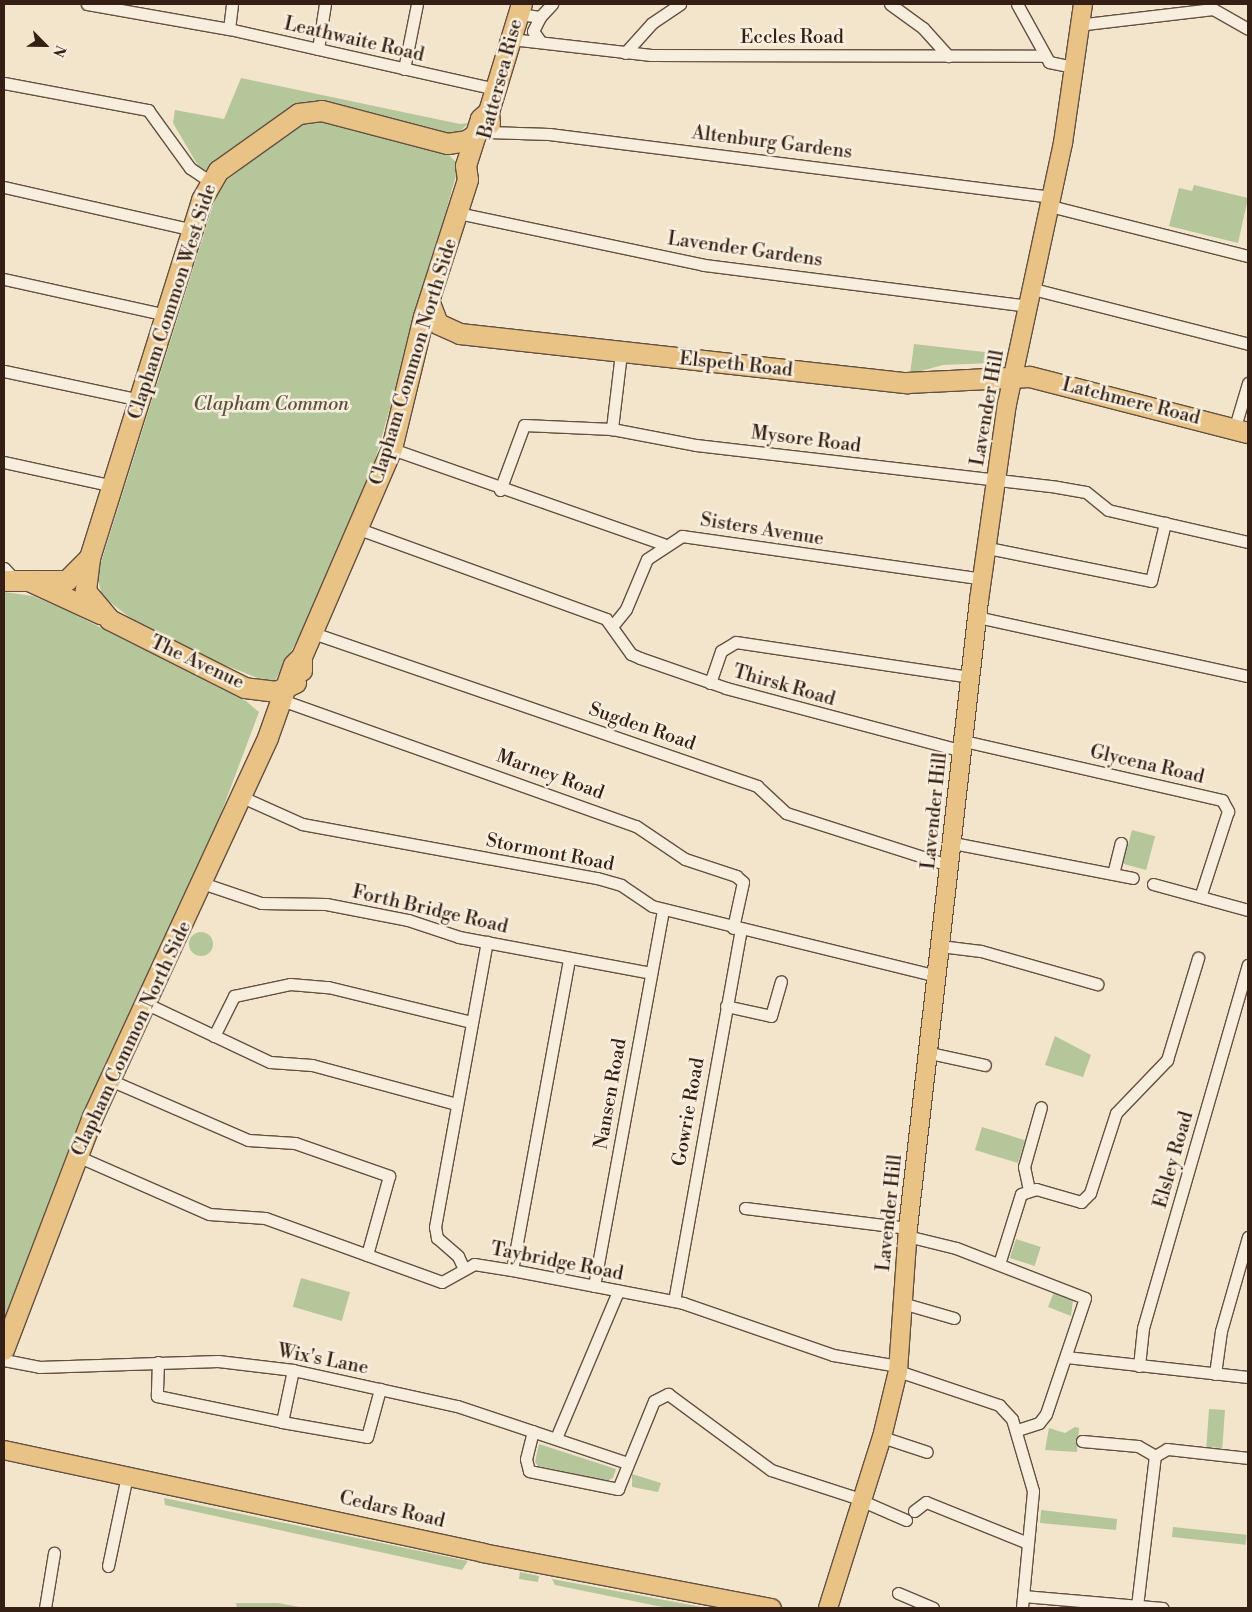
<!DOCTYPE html>
<style>
body{margin:0}
#map{position:relative;width:1252px;height:1612px;overflow:hidden;background:#f2e5cb;font-family:"Libre Bodoni",serif}
div>[style]{position:absolute}
[style*='--x']{left:calc(var(--x)*1px);top:calc(var(--y)*1px);width:calc(var(--w)*1px);rotate:calc(var(--a)*1deg)}
.green>*{inset:0;background:#b6c69b;transform-origin:0 0}
.round{border-radius:50%}
.roads{filter:drop-shadow(1px 0 #645042) drop-shadow(-1px 0 #645042) drop-shadow(0 1px #645042) drop-shadow(0 -1px #645042)}
.street>*{height:11px;margin:-5.5px;padding:0 5.5px;transform-origin:5.5px;border-radius:5.5px;background:#f7eedd}
.primary>*{height:18px;margin:-9px;padding:0 9px;transform-origin:9px;border-radius:9px;background:#e9c286}
.highway>*{height:20px;margin:-10px;padding:0 10px;transform-origin:10px;border-radius:10px;background:#e9c286}
span{translate:-50% -50%;white-space:nowrap;text-align:center;line-height:1.15;-webkit-text-stroke:5px #f7eedd;paint-order:stroke}
.street-label{font-size:19px;color:#351f15}
.park-label{font-size:19px;color:#5c513d;font-style:italic}
.frame{position:absolute;inset:0;border:5px solid #351f15;pointer-events:none}
.north{position:absolute;left:20px;top:20px;width:50px;height:50px;-webkit-text-stroke:4px #f7eedd;paint-order:stroke;rotate:113deg;font-size:14px;font-weight:700;line-height:20px;text-align:center;color:#351f15}
.north::after{content:'';display:block;margin:auto;width:18px;height:22px;background:#351f15;clip-path:polygon(50% 0,100% 100%,50% 72%,0 100%)}
</style>
<div id="map">
<div class="green">
<i style="clip-path:polygon(241px 78px,460px 124px,469px 123px,456px 135px,291px 108px,205px 170px,200px 169px,173px 123px,175px 110px,224px 119px)"></i>
<i style="clip-path:polygon(319px 120px,445px 151px,459px 165px,374px 464px,306px 624px,273px 684px,207px 658px,137px 623px,102px 596px,97px 575px,219px 186px,301px 123px)"></i>
<i style="clip-path:polygon(1194px 185px,1248px 198px,1238px 243px,1169px 226px,1179px 188px,1192px 191px)"></i>
<i style="clip-path:polygon(914px 344px,1002px 354px,993px 363px,943px 365px,910px 374px)"></i>
<i style="clip-path:polygon(4px 592px,33px 596px,68px 611px,246px 701px,259px 712px,220px 816px,79px 1122px,4px 1320px)"></i>
<i style="left:1132px;top:830px;width:24px;height:35px;rotate:15deg"></i>
<i class="round" style="left:189px;top:932px;width:24px;height:24px"></i>
<i style="clip-path:polygon(1055px 1036px,1091px 1055px,1083px 1077px,1045px 1065px)"></i>
<i style="left:982px;top:1127px;width:45px;height:24px;rotate:17deg"></i>
<i style="left:1016px;top:1239px;width:26px;height:20px;rotate:18deg"></i>
<i style="left:301px;top:1278px;width:51px;height:30px;rotate:16deg"></i>
<i style="clip-path:polygon(1054px 1292px,1073px 1300px,1071px 1316px,1048px 1307px)"></i>
<i style="left:1209px;top:1409px;width:16px;height:38px;rotate:4deg"></i>
<i style="clip-path:polygon(1075px 1427px,1079px 1428px,1077px 1452px,1045px 1450px,1049px 1428px,1065px 1433px)"></i>
<i style="clip-path:polygon(539px 1444px,616px 1469px,613px 1478px,607px 1481px,538px 1466px,535px 1462px)"></i>
<i style="clip-path:polygon(632px 1474px,661px 1483px,658px 1492px,632px 1487px)"></i>
<i style="clip-path:polygon(164px 1498px,468px 1561px,462px 1570px,165px 1505px)"></i>
<i style="clip-path:polygon(1041px 1510px,1117px 1519px,1116px 1530px,1040px 1523px)"></i>
<i style="left:1173px;top:1527px;width:74px;height:10px;rotate:6deg"></i>
<i style="clip-path:polygon(520px 1572px,539px 1576px,538px 1582px,519px 1579px)"></i>
<i style="clip-path:polygon(552px 1579px,707px 1608px,667px 1608px,555px 1585px)"></i>
<i style="clip-path:polygon(236px 1603px,278px 1603px,305px 1608px,237px 1608px)"></i>
</div>
<div class="roads">
<div class="street">
<i style="--x:87;--y:4;--w:144;--a:10"></i>
<i style="--x:229;--y:29;--w:274;--a:12.7"></i>
<i style="--x:890;--y:4;--w:41;--a:36"></i>
<i style="--x:923;--y:28;--w:38;--a:48"></i>
<i style="--x:1017;--y:4;--w:66;--a:61.1"></i>
<i style="--x:1049;--y:62;--w:24;--a:12"></i>
<i style="--x:1213;--y:9;--w:40;--a:29.7"></i>
<i style="--x:519;--y:14;--w:21;--a:8"></i>
<i style="--x:540;--y:17;--w:18;--a:-47"></i>
<i style="--x:1077;--y:25;--w:137;--a:-6.7"></i>
<i style="--x:229;--y:29;--w:25;--a:-83"></i>
<i style="--x:511;--y:39;--w:141;--a:6.5"></i>
<i style="--x:651;--y:55;--w:393;--a:0.1"></i>
<i style="--x:540;--y:41;--w:12;--a:-125"></i>
<i style="--x:533;--y:31;--w:16;--a:-63"></i>
<i style="--x:318;--y:49;--w:46;--a:-81.2"></i>
<i style="--x:625;--y:53;--w:40;--a:-48"></i>
<i style="--x:652;--y:23;--w:34;--a:-34"></i>
<i style="--x:404;--y:69;--w:66;--a:-78.7"></i>
<i style="--x:4;--y:83;--w:147;--a:10.6"></i>
<i style="--x:148;--y:110;--w:72;--a:54.1"></i>
<i style="--x:190;--y:168;--w:25;--a:34"></i>
<i style="--x:488;--y:132;--w:61;--a:1.9"></i>
<i style="--x:549;--y:134;--w:507;--a:7.14"></i>
<i style="--x:4;--y:187;--w:195;--a:12.8"></i>
<i style="--x:1050;--y:206;--w:204;--a:14.2"></i>
<i style="--x:458;--y:213;--w:251;--a:11.9"></i>
<i style="--x:704;--y:265;--w:328;--a:7.2"></i>
<i style="--x:4;--y:279;--w:166;--a:12.5"></i>
<i style="--x:1033;--y:289;--w:222;--a:14.3"></i>
<i style="--x:621;--y:353;--w:77;--a:96.8"></i>
<i style="--x:612;--y:429;--w:86;--a:10.8"></i>
<i style="--x:696;--y:445;--w:363;--a:6.6"></i>
<i style="--x:1057;--y:487;--w:29;--a:10"></i>
<i style="--x:1086;--y:492;--w:28;--a:39"></i>
<i style="--x:1108;--y:510;--w:144;--a:12.9"></i>
<i style="--x:4;--y:371;--w:139;--a:12"></i>
<i style="--x:1234;--y:430;--w:49;--a:-73.4"></i>
<i style="--x:392;--y:449;--w:287;--a:19.3"></i>
<i style="--x:4;--y:462;--w:112;--a:12.4"></i>
<i style="--x:500;--y:490;--w:69;--a:-69.7"></i>
<i style="--x:524;--y:425;--w:88;--a:2.6"></i>
<i style="--x:359;--y:529;--w:263;--a:20"></i>
<i style="--x:606;--y:619;--w:43;--a:54.5"></i>
<i style="--x:631;--y:654;--w:10;--a:24"></i>
<i style="--x:640;--y:658;--w:91;--a:19.2"></i>
<i style="--x:726;--y:688;--w:245;--a:14.9"></i>
<i style="--x:988;--y:548;--w:166;--a:11.4"></i>
<i style="--x:1151;--y:581;--w:60;--a:-76.4"></i>
<i style="--x:4;--y:568;--w:18;--a:47"></i>
<i style="--x:977;--y:617;--w:277;--a:12.3"></i>
<i style="--x:614;--y:624;--w:19;--a:-51"></i>
<i style="--x:626;--y:609;--w:54;--a:-67.2"></i>
<i style="--x:647;--y:559;--w:42;--a:-33.3"></i>
<i style="--x:682;--y:536;--w:304;--a:8.1"></i>
<i style="--x:313;--y:633;--w:470;--a:19"></i>
<i style="--x:757;--y:786;--w:40;--a:43"></i>
<i style="--x:786;--y:813;--w:173;--a:17.8"></i>
<i style="--x:710;--y:683;--w:34;--a:-71"></i>
<i style="--x:721;--y:651;--w:17;--a:-31"></i>
<i style="--x:736;--y:642;--w:237;--a:8.5"></i>
<i style="--x:290;--y:703;--w:367;--a:19.6"></i>
<i style="--x:636;--y:826;--w:59;--a:34"></i>
<i style="--x:685;--y:859;--w:54;--a:18.4"></i>
<i style="--x:736;--y:876;--w:9;--a:41"></i>
<i style="--x:743;--y:882;--w:47;--a:102.3"></i>
<i style="--x:964;--y:741;--w:265;--a:12.9"></i>
<i style="--x:1222;--y:800;--w:13;--a:61"></i>
<i style="--x:1228;--y:811;--w:90;--a:108"></i>
<i style="--x:242;--y:797;--w:66;--a:24.2"></i>
<i style="--x:302;--y:824;--w:300;--a:10.4"></i>
<i style="--x:597;--y:878;--w:25;--a:16"></i>
<i style="--x:621;--y:885;--w:37;--a:34"></i>
<i style="--x:652;--y:906;--w:292;--a:13.8"></i>
<i style="--x:953;--y:843;--w:183;--a:11"></i>
<i style="--x:1113;--y:874;--w:32;--a:-76"></i>
<i style="--x:202;--y:883;--w:62;--a:18.7"></i>
<i style="--x:261;--y:903;--w:65;--a:0.9"></i>
<i style="--x:326;--y:904;--w:84;--a:11"></i>
<i style="--x:408;--y:920;--w:54;--a:18.4"></i>
<i style="--x:459;--y:937;--w:195;--a:10.6"></i>
<i style="--x:1153;--y:884;--w:98;--a:15.3"></i>
<i style="--x:940;--y:946;--w:41;--a:7"></i>
<i style="--x:981;--y:951;--w:121;--a:15.9"></i>
<i style="--x:145;--y:1003;--w:138;--a:25.3"></i>
<i style="--x:270;--y:1062;--w:42;--a:4.1"></i>
<i style="--x:312;--y:1065;--w:150;--a:15.1"></i>
<i style="--x:726;--y:1006;--w:46;--a:12.5"></i>
<i style="--x:771;--y:1016;--w:36;--a:-74"></i>
<i style="--x:214;--y:1036;--w:45;--a:-63.4"></i>
<i style="--x:234;--y:996;--w:57;--a:-12.1"></i>
<i style="--x:290;--y:984;--w:38;--a:5"></i>
<i style="--x:328;--y:987;--w:148;--a:13.7"></i>
<i style="--x:930;--y:1053;--w:56;--a:12.3"></i>
<i style="--x:110;--y:1080;--w:150;--a:23.5"></i>
<i style="--x:248;--y:1140;--w:47;--a:3.7"></i>
<i style="--x:295;--y:1143;--w:100;--a:19.3"></i>
<i style="--x:389;--y:1176;--w:82;--a:105.6"></i>
<i style="--x:77;--y:1156;--w:144;--a:23.7"></i>
<i style="--x:209;--y:1214;--w:56;--a:4.1"></i>
<i style="--x:265;--y:1218;--w:188;--a:19.9"></i>
<i style="--x:442;--y:1282;--w:37;--a:-29"></i>
<i style="--x:474;--y:1264;--w:38;--a:9"></i>
<i style="--x:512;--y:1270;--w:174;--a:10.9"></i>
<i style="--x:683;--y:1303;--w:159;--a:19.1"></i>
<i style="--x:833;--y:1355;--w:66;--a:9.6"></i>
<i style="--x:1029;--y:1190;--w:24;--a:-102"></i>
<i style="--x:1024;--y:1167;--w:62;--a:-74.2"></i>
<i style="--x:745;--y:1208;--w:164;--a:7"></i>
<i style="--x:907;--y:1236;--w:50;--a:13.8"></i>
<i style="--x:956;--y:1248;--w:138;--a:21.2"></i>
<i style="--x:1085;--y:1298;--w:122;--a:108.6"></i>
<i style="--x:1046;--y:1414;--w:11;--a:128"></i>
<i style="--x:1039;--y:1423;--w:22;--a:162"></i>
<i style="--x:999;--y:1264;--w:73;--a:-72.6"></i>
<i style="--x:1021;--y:1194;--w:16;--a:-18"></i>
<i style="--x:1036;--y:1189;--w:47;--a:16.1"></i>
<i style="--x:1081;--y:1202;--w:13;--a:-45"></i>
<i style="--x:1090;--y:1193;--w:84;--a:-72"></i>
<i style="--x:1116;--y:1113;--w:74;--a:-46.1"></i>
<i style="--x:1167;--y:1060;--w:107;--a:-73.1"></i>
<i style="--x:464;--y:1269;--w:14;--a:-115"></i>
<i style="--x:458;--y:1256;--w:28;--a:-139"></i>
<i style="--x:437;--y:1238;--w:11;--a:-100"></i>
<i style="--x:435;--y:1227;--w:290;--a:-79.7"></i>
<i style="--x:512;--y:1270;--w:317;--a:-79.6"></i>
<i style="--x:594;--y:1286;--w:383;--a:-79.6"></i>
<i style="--x:674;--y:1301;--w:377;--a:-79.8"></i>
<i style="--x:902;--y:1303;--w:54;--a:16.1"></i>
<i style="--x:1066;--y:1357;--w:183;--a:6.3"></i>
<i style="--x:4;--y:1360;--w:36;--a:11"></i>
<i style="--x:39;--y:1367;--w:179;--a:-1.9"></i>
<i style="--x:218;--y:1361;--w:76;--a:6.8"></i>
<i style="--x:293;--y:1370;--w:168;--a:12.4"></i>
<i style="--x:457;--y:1406;--w:179;--a:18.5"></i>
<i style="--x:158;--y:1362;--w:34;--a:92"></i>
<i style="--x:157;--y:1396;--w:128;--a:11.7"></i>
<i style="--x:282;--y:1422;--w:53;--a:-78.1"></i>
<i style="--x:1139;--y:1366;--w:38;--a:-84"></i>
<i style="--x:1143;--y:1328;--w:378;--a:-73.9"></i>
<i style="--x:898;--y:1371;--w:107;--a:18.6"></i>
<i style="--x:999;--y:1405;--w:19;--a:47"></i>
<i style="--x:1012;--y:1419;--w:75;--a:73.7"></i>
<i style="--x:1033;--y:1491;--w:118;--a:95.4"></i>
<i style="--x:1215;--y:1374;--w:43;--a:-82.1"></i>
<i style="--x:1221;--y:1331;--w:98;--a:-74"></i>
<i style="--x:282;--y:1422;--w:86;--a:10"></i>
<i style="--x:367;--y:1437;--w:50;--a:-74.8"></i>
<i style="--x:533;--y:1431;--w:29;--a:104"></i>
<i style="--x:526;--y:1459;--w:12;--a:76"></i>
<i style="--x:529;--y:1471;--w:91;--a:11.4"></i>
<i style="--x:618;--y:1489;--w:95;--a:-67.8"></i>
<i style="--x:654;--y:1401;--w:16;--a:-27"></i>
<i style="--x:668;--y:1394;--w:128;--a:36.4"></i>
<i style="--x:771;--y:1470;--w:84;--a:18"></i>
<i style="--x:851;--y:1496;--w:60;--a:23.6"></i>
<i style="--x:882;--y:1437;--w:47;--a:18.4"></i>
<i style="--x:556;--y:1438;--w:160;--a:-67.1"></i>
<i style="--x:1082;--y:1441;--w:56;--a:5.1"></i>
<i style="--x:1138;--y:1446;--w:20;--a:30"></i>
<i style="--x:914;--y:1511;--w:15;--a:-37"></i>
<i style="--x:926;--y:1502;--w:110;--a:21.9"></i>
<i style="--x:108;--y:1566;--w:92;--a:-78.1"></i>
<i style="--x:898;--y:1593;--w:38;--a:23"></i>
<i style="--x:1023;--y:1596;--w:140;--a:4.9"></i>
<i style="--x:1137;--y:1606;--w:151;--a:-83.2"></i>
<i style="--x:1155;--y:1456;--w:14;--a:-30"></i>
<i style="--x:1167;--y:1449;--w:81;--a:6.3"></i>
<i style="--x:45;--y:1608;--w:56;--a:-80.7"></i>
</div>
<div class="primary">
<i style="--x:4;--y:1450;--w:490;--a:12.1"></i>
<i style="--x:483;--y:1553;--w:294;--a:10.8"></i>
<i style="--x:828;--y:1608;--w:179;--a:-72.5"></i>
<i style="--x:882;--y:1437;--w:68;--a:-76.4"></i>
<i style="--x:898;--y:1371;--w:143;--a:-86"></i>
<i style="--x:908;--y:1228;--w:632;--a:-83.55"></i>
<i style="--x:979;--y:600;--w:198;--a:-81.9"></i>
<i style="--x:1007;--y:404;--w:267;--a:-77.9"></i>
<i style="--x:1063;--y:143;--w:140;--a:-81.8"></i>
</div>
<div class="highway">
<i style="--x:490;--y:124;--w:12;--a:-95"></i>
<i style="--x:489;--y:112;--w:113;--a:-73"></i>
<i style="--x:430;--y:303;--w:22;--a:69"></i>
<i style="--x:438;--y:324;--w:24;--a:24"></i>
<i style="--x:460;--y:334;--w:450;--a:6.3"></i>
<i style="--x:907;--y:383;--w:123;--a:-2.8"></i>
<i style="--x:1030;--y:377;--w:225;--a:14.4"></i>
<i style="--x:4;--y:581;--w:63;--a:0"></i>
<i style="--x:67;--y:581;--w:33;--a:-45"></i>
<i style="--x:31;--y:582;--w:77;--a:24.6"></i>
<i style="--x:302;--y:671;--w:14;--a:-90"></i>
<i style="--x:302;--y:657;--w:227;--a:-66.6"></i>
<i style="--x:392;--y:449;--w:136;--a:-76.4"></i>
<i style="--x:424;--y:317;--w:144;--a:-72.2"></i>
<i style="--x:468;--y:180;--w:14;--a:-98"></i>
<i style="--x:466;--y:166;--w:49;--a:-72.3"></i>
<i style="--x:481;--y:119;--w:11;--a:-41"></i>
<i style="--x:296;--y:683;--w:21;--a:155"></i>
<i style="--x:277;--y:692;--w:32;--a:-173"></i>
<i style="--x:245;--y:688;--w:151;--a:-153.3"></i>
<i style="--x:110;--y:620;--w:38;--a:-130"></i>
<i style="--x:86;--y:591;--w:33;--a:-83"></i>
<i style="--x:90;--y:558;--w:375;--a:-72.6"></i>
<i style="--x:202;--y:200;--w:34;--a:-60"></i>
<i style="--x:219;--y:171;--w:98;--a:-35.5"></i>
<i style="--x:299;--y:114;--w:23;--a:-7"></i>
<i style="--x:322;--y:111;--w:130;--a:14.7"></i>
<i style="--x:448;--y:144;--w:19;--a:-9"></i>
<i style="--x:467;--y:141;--w:12;--a:-35"></i>
<i style="--x:4;--y:1350;--w:249;--a:-69.1"></i>
<i style="--x:93;--y:1117;--w:417;--a:-65.2"></i>
<i style="--x:268;--y:738;--w:77;--a:-70.4"></i>
<i style="--x:294;--y:665;--w:11;--a:-45"></i>
</div>
</div>
<div class="street-label">
<span style="left:792px;top:38px">Eccles Road</span>
<span style="left:354px;top:40px;rotate:13deg">Leathwaite Road</span>
<span style="left:501px;top:79px;rotate:-75deg">Battersea Rise</span>
<span style="left:772px;top:143px;rotate:7deg">Altenburg Gardens</span>
<span style="left:745px;top:250px;rotate:8deg">Lavender Gardens</span>
<span style="left:173px;top:302px;rotate:-72deg">Clapham Common West Side</span>
<span style="left:414px;top:362px;rotate:-73deg">Clapham Common North Side</span>
<span style="left:736px;top:365px;rotate:6deg">Elspeth Road</span>
<span style="left:1131px;top:402px;rotate:14deg">Latchmere Road</span>
<span style="left:988px;top:408px;rotate:-80deg">Lavender Hill</span>
<span style="left:806px;top:440px;rotate:7deg">Mysore Road</span>
<span style="left:762px;top:530px;rotate:9deg">Sisters Avenue</span>
<span style="left:197px;top:663px;rotate:25deg">The Avenue</span>
<span style="left:784px;top:686px;rotate:16deg">Thirsk Road</span>
<span style="left:642px;top:727px;rotate:19deg">Sugden Road</span>
<span style="left:1147px;top:765px;rotate:13deg">Glycena Road</span>
<span style="left:550px;top:775px;rotate:20deg">Marney Road</span>
<span style="left:935px;top:811px;rotate:-84deg">Lavender Hill</span>
<span style="left:550px;top:853px;rotate:11deg">Stormont Road</span>
<span style="left:430px;top:910px;rotate:13deg">Forth Bridge Road</span>
<span style="left:132px;top:1039px;rotate:-65deg">Clapham Common North Side</span>
<span style="left:611px;top:1094px;rotate:-80deg">Nansen Road</span>
<span style="left:689px;top:1112px;rotate:-80deg">Gowrie Road</span>
<span style="left:1174px;top:1160px;rotate:-74deg">Elsley Road</span>
<span style="left:890px;top:1213px;rotate:-84deg">Lavender Hill</span>
<span style="left:557px;top:1262px;rotate:11deg">Taybridge Road</span>
<span style="left:323px;top:1360px;rotate:11deg">Wix's Lane</span>
<span style="left:392px;top:1510px;rotate:13deg">Cedars Road</span>
</div>
<div class="park-label">
<span style="left:271px;top:405px">Clapham Common</span>
</div>
<div class="frame"></div>
<div class="north">N</div>
</div>
